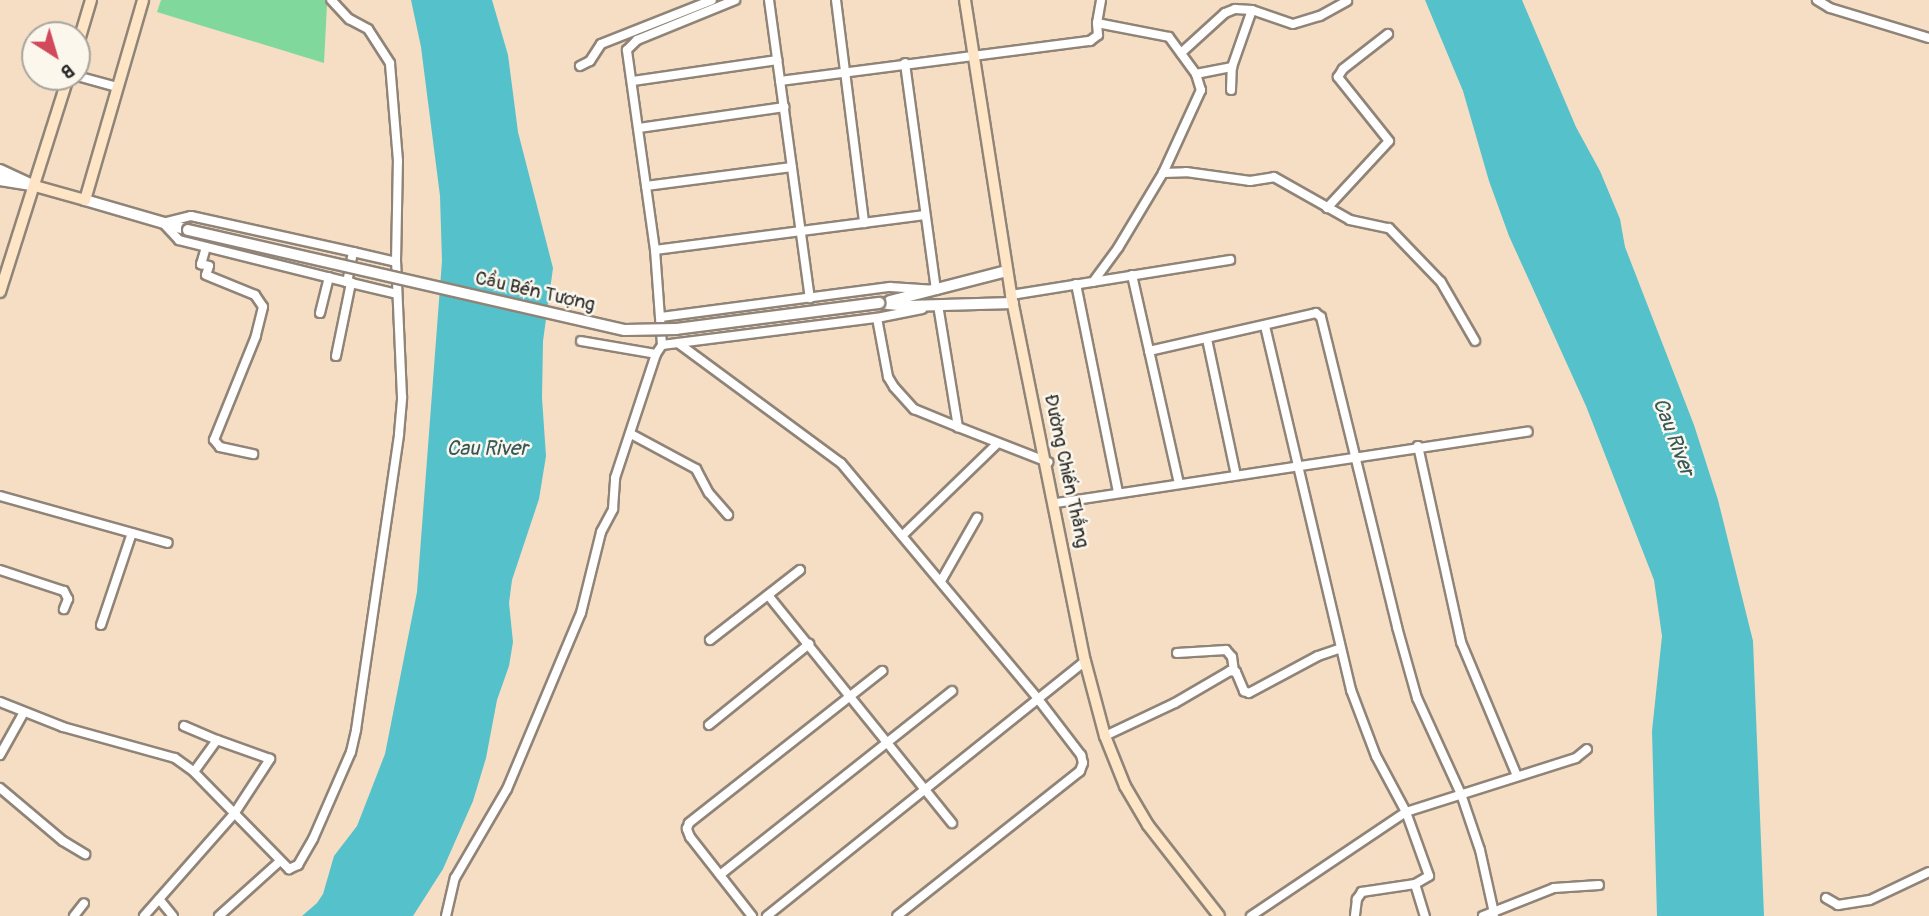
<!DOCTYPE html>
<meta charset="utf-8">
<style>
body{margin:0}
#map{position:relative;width:1929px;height:916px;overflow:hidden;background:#f5dec4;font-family:Pangolin,sans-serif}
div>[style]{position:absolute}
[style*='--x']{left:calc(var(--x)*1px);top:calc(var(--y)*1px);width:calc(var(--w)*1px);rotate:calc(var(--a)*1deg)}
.green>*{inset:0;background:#81d89c}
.water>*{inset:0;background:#54c1cb}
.roads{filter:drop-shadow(2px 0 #908478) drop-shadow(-2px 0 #908478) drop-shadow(0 2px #908478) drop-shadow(0 -2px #908478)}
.minor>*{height:8px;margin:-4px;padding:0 4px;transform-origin:4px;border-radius:4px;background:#fff}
.tertiary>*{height:10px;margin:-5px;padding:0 5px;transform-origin:5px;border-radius:5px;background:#fff}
.secondary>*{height:10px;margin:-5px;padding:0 5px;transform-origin:5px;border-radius:5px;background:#fde5c5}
.bridges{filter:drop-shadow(2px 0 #908478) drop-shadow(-2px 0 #908478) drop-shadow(0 2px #908478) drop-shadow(0 -2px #908478)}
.tertiary-bridge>*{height:10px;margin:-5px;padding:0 5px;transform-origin:5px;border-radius:5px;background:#fff}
span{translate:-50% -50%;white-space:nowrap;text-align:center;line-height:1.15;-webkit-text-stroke:5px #fbf7ec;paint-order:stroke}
.street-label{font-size:19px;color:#2b2b2b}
.water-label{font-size:21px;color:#37585b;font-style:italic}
.north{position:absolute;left:21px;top:21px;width:70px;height:70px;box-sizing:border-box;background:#fbf7ec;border:2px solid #a8a59f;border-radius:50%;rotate:143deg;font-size:19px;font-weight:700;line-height:28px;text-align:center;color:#2b2b2b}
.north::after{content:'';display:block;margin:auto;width:24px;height:32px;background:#d1495b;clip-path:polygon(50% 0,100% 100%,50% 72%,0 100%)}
</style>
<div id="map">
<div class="green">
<i style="clip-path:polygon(161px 0,324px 0,327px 4px,324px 63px,157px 12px)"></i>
</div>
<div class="water">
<i style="clip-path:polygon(411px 0,492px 0,508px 55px,518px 132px,553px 268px,543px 341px,542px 398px,546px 456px,539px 499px,512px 580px,509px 603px,513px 642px,509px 666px,497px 700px,486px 758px,473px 801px,443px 869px,413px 916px,302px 916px,317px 903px,323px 894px,334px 856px,357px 826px,385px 754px,417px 592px,442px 261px,440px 196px,421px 47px)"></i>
<i style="clip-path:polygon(1425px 0,1522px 0,1576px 127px,1600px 171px,1620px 219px,1625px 247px,1694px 425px,1718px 500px,1753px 641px,1764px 916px,1657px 916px,1652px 731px,1662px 636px,1654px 580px,1586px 406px,1509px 236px,1489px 181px,1463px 91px)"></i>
</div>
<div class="roads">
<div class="minor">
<i style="--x:769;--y:0;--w:301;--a:82.2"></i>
<i style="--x:836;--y:0;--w:225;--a:82.8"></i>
<i style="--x:1817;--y:0;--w:15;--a:32"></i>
<i style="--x:1830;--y:8;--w:103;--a:16.9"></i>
<i style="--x:1097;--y:23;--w:23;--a:-80"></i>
<i style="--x:1181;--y:53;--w:59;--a:-42.3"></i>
<i style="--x:1225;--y:13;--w:11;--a:-22"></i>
<i style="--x:1235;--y:9;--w:17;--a:3"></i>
<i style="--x:1252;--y:10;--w:43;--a:18.9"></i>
<i style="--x:1293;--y:24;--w:28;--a:-17"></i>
<i style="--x:1320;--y:16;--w:31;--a:-29"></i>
<i style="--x:580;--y:66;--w:11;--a:-27"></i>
<i style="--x:590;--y:61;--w:20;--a:-57"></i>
<i style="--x:601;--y:44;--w:119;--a:-21.6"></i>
<i style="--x:1196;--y:74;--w:37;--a:-11"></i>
<i style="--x:77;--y:76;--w:41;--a:15.4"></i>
<i style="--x:633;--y:81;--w:146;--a:-8.3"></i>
<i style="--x:780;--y:81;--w:313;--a:-7.4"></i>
<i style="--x:1090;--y:41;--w:10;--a:-37"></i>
<i style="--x:1098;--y:35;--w:12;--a:-95"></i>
<i style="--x:1097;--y:23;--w:73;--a:11"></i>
<i style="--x:1169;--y:37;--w:46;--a:53.9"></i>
<i style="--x:1196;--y:74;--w:17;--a:73"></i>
<i style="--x:1201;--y:90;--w:91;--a:114.6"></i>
<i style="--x:1163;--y:173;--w:87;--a:121"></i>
<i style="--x:1118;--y:248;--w:42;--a:126.3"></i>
<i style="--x:1231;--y:90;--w:23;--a:-88"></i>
<i style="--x:1232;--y:67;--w:60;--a:-70.7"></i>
<i style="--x:639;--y:128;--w:147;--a:-8.2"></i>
<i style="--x:1163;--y:173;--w:23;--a:-2"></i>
<i style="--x:1186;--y:172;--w:65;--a:8"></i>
<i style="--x:1250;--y:181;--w:24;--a:-9"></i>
<i style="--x:1274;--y:177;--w:87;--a:29.5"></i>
<i style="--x:1350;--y:220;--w:40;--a:12"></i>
<i style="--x:1389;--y:228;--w:75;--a:46.1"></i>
<i style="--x:1441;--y:282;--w:68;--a:60"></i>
<i style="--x:646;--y:186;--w:147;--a:-7.4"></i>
<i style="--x:1327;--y:208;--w:91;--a:-47.2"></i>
<i style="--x:1389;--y:141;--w:82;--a:-128.6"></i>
<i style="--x:1338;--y:77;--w:9;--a:-58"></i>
<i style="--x:1343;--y:69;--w:57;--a:-37.9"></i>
<i style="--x:191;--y:216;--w:166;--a:12.5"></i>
<i style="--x:353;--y:252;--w:31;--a:101"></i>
<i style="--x:347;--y:282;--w:173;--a:-166"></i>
<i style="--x:179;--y:240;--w:23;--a:-133"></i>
<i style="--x:163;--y:223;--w:29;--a:-14"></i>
<i style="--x:206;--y:247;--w:18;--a:106"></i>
<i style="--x:201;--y:264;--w:8;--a:14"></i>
<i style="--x:209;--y:266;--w:9;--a:108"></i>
<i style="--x:206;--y:275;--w:53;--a:22.2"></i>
<i style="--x:255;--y:295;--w:14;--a:56"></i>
<i style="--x:263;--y:307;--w:30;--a:104"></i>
<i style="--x:256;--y:336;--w:112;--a:112"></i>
<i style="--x:214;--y:440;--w:9;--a:49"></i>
<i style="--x:220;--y:447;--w:34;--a:12"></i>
<i style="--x:655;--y:250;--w:272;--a:-7.4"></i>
<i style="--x:353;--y:252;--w:44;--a:13.1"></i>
<i style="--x:1132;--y:275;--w:214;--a:77.3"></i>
<i style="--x:347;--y:282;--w:51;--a:13.5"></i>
<i style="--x:1076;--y:284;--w:213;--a:78.6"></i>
<i style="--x:1011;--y:295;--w:222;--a:-9.1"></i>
<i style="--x:935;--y:306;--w:3;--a:-18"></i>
<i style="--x:938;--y:305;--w:124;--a:80.7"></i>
<i style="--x:958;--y:427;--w:97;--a:21.3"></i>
<i style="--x:320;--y:313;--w:37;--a:-76"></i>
<i style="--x:661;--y:317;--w:231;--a:-7.5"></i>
<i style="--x:890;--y:287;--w:46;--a:3.7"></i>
<i style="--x:936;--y:290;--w:229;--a:-97.8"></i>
<i style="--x:877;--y:318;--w:60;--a:79.4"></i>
<i style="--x:888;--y:377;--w:12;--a:59"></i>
<i style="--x:894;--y:387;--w:30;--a:48"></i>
<i style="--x:914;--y:409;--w:48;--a:22.2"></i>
<i style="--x:1265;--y:326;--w:374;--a:76.7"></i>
<i style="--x:1351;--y:690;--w:71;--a:69.3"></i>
<i style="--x:1376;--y:756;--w:64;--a:61.8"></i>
<i style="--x:1406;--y:812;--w:68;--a:70.2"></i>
<i style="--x:1429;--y:876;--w:16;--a:150"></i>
<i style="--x:1415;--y:884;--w:54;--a:171.4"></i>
<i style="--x:1362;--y:892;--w:9;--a:126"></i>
<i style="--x:1357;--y:899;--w:17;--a:97"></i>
<i style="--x:1207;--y:339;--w:139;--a:78"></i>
<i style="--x:581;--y:341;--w:76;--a:9.8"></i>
<i style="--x:678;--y:343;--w:202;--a:36.4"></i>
<i style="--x:841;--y:463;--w:307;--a:50.1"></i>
<i style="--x:1038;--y:699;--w:71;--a:52.5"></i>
<i style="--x:1081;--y:755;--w:8;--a:76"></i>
<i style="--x:1083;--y:763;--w:9;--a:111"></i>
<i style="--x:1080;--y:771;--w:233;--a:141.6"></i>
<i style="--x:662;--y:345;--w:217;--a:-7.2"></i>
<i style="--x:877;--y:318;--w:46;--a:-11.3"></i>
<i style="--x:1149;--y:351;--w:171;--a:-12.8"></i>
<i style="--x:1316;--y:313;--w:6;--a:39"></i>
<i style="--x:1321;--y:317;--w:319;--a:76.2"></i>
<i style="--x:1397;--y:627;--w:74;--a:74.3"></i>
<i style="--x:1417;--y:698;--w:106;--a:65.4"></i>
<i style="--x:1461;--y:794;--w:59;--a:71.3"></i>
<i style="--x:1480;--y:850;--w:65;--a:77.5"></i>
<i style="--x:336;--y:356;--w:75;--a:-78.4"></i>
<i style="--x:631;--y:434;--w:74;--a:28.3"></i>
<i style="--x:696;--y:469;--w:27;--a:62"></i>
<i style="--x:709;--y:493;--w:29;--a:49"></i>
<i style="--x:1418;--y:446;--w:201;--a:77.6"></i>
<i style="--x:1461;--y:642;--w:145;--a:67.3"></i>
<i style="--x:0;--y:496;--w:174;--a:15.6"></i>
<i style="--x:1056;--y:503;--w:477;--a:-8.6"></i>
<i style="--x:903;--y:535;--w:132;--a:-44.1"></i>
<i style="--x:0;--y:570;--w:67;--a:18.2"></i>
<i style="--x:64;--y:591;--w:9;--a:63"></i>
<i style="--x:68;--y:599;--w:11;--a:112"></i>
<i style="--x:941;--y:581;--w:73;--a:-60.3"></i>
<i style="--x:768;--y:595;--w:293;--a:51.1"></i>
<i style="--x:101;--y:625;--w:97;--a:-71.4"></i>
<i style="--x:710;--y:640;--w:114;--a:-37.9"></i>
<i style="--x:1177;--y:653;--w:49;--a:-3.5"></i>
<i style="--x:1226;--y:650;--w:9;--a:49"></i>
<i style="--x:1232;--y:657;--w:14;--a:82"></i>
<i style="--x:0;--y:702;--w:68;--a:21.6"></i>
<i style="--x:63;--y:727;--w:116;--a:15.5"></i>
<i style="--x:175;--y:758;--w:24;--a:36"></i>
<i style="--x:194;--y:772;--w:136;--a:45.6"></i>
<i style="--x:289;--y:869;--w:10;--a:-24"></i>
<i style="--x:298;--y:865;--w:30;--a:-60"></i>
<i style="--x:313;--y:839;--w:95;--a:-66.4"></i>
<i style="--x:351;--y:752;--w:23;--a:-77"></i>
<i style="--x:356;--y:730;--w:299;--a:-81.7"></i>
<i style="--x:399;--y:434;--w:37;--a:-85"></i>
<i style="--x:402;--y:397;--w:135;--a:-92.5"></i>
<i style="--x:396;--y:262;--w:101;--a:-88.9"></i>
<i style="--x:398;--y:161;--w:98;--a:-94.7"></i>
<i style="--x:390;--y:63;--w:40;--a:-122.9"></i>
<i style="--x:368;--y:29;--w:21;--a:-152"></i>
<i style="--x:349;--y:19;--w:26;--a:-133"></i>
<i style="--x:709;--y:725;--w:129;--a:-39"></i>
<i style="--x:184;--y:726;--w:36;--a:23"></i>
<i style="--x:217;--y:740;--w:39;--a:126"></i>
<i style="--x:1105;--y:736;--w:77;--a:-25.2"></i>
<i style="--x:1175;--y:703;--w:64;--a:-30.2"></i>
<i style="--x:1230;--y:671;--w:6;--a:9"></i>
<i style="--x:1236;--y:672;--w:21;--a:67"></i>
<i style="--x:1244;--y:691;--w:5;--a:22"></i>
<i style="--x:1249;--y:693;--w:78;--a:-28.2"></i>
<i style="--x:1318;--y:656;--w:24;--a:-19"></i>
<i style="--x:0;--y:755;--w:49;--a:-60.8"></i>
<i style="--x:0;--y:788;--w:82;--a:40.1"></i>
<i style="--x:63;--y:841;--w:26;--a:31"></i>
<i style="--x:720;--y:875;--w:296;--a:-38.4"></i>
<i style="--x:1415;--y:884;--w:34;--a:73"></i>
<i style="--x:1826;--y:898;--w:14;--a:30"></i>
<i style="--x:1838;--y:905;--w:32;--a:-9"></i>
<i style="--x:1870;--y:900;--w:65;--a:-25.4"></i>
<i style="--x:159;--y:899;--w:22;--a:51"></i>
<i style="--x:74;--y:916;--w:16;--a:-52"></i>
<i style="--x:144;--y:916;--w:136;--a:-48.6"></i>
<i style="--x:234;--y:814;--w:66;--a:-56.8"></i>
<i style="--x:270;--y:759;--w:56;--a:-160.3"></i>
<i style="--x:219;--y:916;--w:82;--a:-42"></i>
<i style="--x:446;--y:916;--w:39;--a:-77"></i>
<i style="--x:455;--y:878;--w:103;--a:-59.7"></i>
<i style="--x:507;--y:789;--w:191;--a:-67.2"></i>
<i style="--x:581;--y:613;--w:83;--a:-76.1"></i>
<i style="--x:601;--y:532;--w:26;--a:-62"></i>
<i style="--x:613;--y:509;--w:31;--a:-86"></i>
<i style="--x:615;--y:478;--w:131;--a:-71.7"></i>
<i style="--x:656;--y:354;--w:11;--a:-56"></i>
<i style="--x:662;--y:345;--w:95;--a:-94.2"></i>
<i style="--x:655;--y:250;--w:202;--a:-98"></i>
<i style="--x:627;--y:50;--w:14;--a:-45"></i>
<i style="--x:637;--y:40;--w:106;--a:-22.2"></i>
<i style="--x:752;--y:916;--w:100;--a:-128.1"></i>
<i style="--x:690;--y:837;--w:9;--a:-111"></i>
<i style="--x:687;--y:829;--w:6;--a:-72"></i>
<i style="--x:689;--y:823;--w:246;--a:-38.2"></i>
<i style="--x:767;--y:916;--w:408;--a:-38.7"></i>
<i style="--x:1251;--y:916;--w:187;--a:-33.9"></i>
<i style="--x:1406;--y:812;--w:178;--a:-17.6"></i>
<i style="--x:1576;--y:758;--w:14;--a:-39"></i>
<i style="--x:1483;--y:916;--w:76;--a:-21.5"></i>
<i style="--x:1554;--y:888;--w:45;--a:-3.8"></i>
</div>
<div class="tertiary">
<i style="--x:0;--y:170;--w:38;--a:25"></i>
<i style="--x:0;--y:180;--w:30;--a:9"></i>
<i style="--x:85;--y:200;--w:107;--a:16.2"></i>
<i style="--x:890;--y:301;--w:121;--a:-14.4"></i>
<i style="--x:879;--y:303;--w:29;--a:6"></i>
<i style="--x:908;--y:306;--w:105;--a:-1.6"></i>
</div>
<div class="secondary">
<i style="--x:965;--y:0;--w:299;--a:81.1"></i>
<i style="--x:1011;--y:295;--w:373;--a:78.6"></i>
<i style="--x:1085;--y:661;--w:78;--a:75.1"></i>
<i style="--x:1105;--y:736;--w:54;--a:68.2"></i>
<i style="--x:1125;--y:786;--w:45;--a:59.5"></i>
<i style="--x:1148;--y:825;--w:115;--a:52"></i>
<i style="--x:77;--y:47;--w:49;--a:-73.4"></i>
<i style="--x:35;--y:186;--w:52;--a:15.6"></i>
<i style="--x:85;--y:200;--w:208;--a:-73.8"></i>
<i style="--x:0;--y:292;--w:225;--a:-72.4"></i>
</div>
</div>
<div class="bridges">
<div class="tertiary-bridge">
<i style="--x:188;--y:230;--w:448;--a:12.9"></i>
<i style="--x:625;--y:330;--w:51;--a:-1.1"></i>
<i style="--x:676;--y:329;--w:205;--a:-7.3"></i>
</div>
</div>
<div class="street-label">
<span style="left:535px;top:292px;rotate:13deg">Cầu Bến Tượng</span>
<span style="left:1066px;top:471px;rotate:78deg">Đường Chiến Thắng</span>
</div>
<div class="water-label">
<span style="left:1673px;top:437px;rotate:69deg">Cau River</span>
<span style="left:487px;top:449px">Cau River</span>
</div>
<div class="north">B</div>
</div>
